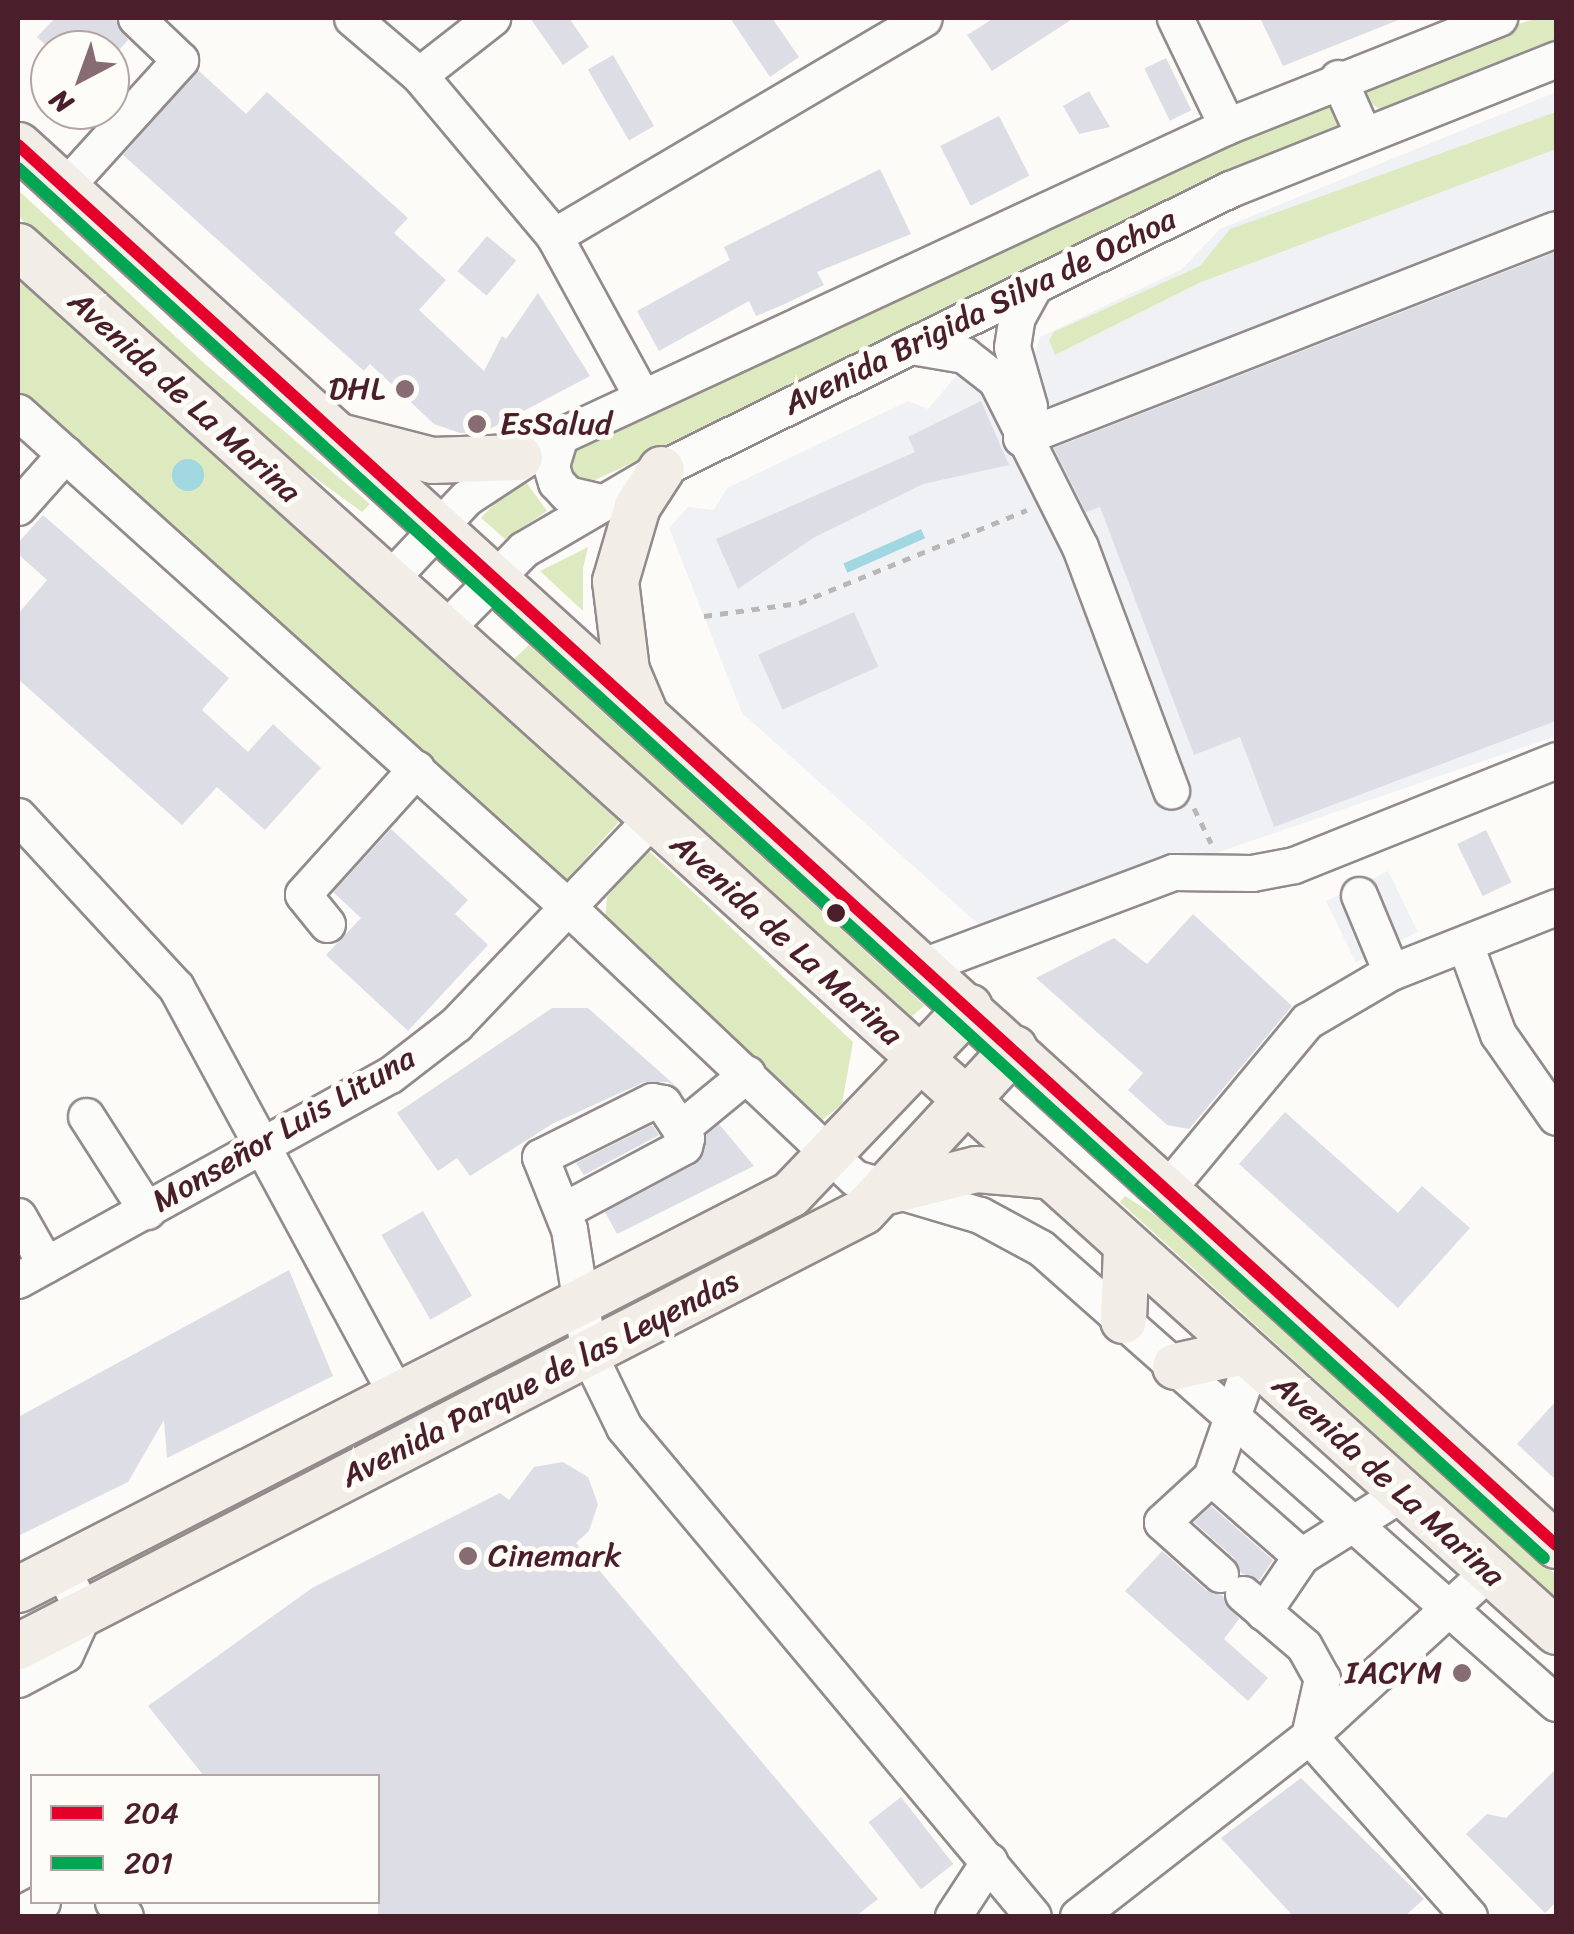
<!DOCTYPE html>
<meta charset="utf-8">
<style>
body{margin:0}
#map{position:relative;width:1574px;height:1934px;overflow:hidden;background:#fcfbf8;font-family:Sriracha,sans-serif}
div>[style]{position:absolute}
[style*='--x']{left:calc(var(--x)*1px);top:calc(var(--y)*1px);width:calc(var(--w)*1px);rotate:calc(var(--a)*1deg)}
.built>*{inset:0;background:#f0f1f5;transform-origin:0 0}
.green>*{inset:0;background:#dde9bf;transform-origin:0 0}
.water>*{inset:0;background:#a0d7e0;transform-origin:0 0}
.round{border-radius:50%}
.building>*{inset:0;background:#dddde5;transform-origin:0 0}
.path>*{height:5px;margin-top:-2.5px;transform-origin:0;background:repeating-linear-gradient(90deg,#bbb6b6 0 8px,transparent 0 16px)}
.roads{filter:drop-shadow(2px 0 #928a8b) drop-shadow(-2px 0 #928a8b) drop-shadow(0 2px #928a8b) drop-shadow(0 -2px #928a8b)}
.minor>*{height:35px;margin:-17.5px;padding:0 17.5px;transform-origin:17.5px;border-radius:17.5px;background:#fbfbf9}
.major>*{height:45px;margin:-22.5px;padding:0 22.5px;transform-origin:22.5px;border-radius:22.5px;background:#f2eee7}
.bus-1>*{height:12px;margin:-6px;padding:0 6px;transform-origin:6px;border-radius:6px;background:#e4002b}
.bus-2>*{height:12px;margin:-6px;padding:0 6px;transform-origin:6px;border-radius:6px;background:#00a651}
.dots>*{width:28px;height:28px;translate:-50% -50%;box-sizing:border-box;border:5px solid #fdfcf7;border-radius:50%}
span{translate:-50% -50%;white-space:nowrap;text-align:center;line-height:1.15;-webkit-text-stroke:10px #fdfcf7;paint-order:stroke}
.street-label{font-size:32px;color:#4a1f2b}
.poi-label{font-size:32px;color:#4a1f2b}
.right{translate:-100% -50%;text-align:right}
.left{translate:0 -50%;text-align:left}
.frame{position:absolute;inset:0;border:20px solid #4a1f2b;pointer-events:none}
.legend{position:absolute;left:30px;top:1774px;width:350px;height:130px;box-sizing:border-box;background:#fdfcf7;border:2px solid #b5a4a5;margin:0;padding:12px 18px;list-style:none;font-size:30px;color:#4a1f2b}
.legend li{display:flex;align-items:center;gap:20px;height:50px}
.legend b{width:50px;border:2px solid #b5a4a5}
.north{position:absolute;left:30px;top:30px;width:100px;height:100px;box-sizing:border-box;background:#fdfcf7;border:2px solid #b5a4a5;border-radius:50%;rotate:221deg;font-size:28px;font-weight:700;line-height:40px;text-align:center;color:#4a1f2b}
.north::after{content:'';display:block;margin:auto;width:35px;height:45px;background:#886c73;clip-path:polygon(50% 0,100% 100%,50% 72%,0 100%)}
</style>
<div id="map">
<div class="built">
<i style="clip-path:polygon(1556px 92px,1556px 736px,987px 932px,742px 713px,669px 528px,688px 507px,714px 510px,727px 488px,908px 401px,928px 409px,957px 375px,1032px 365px,1040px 337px,1182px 269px,1220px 229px)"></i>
<i style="left:1388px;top:871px;width:68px;height:69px;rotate:64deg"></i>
</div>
<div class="green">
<i style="clip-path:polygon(1538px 18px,1556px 18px,1556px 42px,1381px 110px,1361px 97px,1363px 88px,1457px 43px)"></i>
<i style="clip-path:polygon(1324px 100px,1333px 102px,1342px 129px,1334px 137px,580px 487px,566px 482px,561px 454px)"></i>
<i style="clip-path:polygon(1556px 112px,1556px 149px,1201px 282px,1055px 355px,1049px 340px,1054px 332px,1200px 266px,1230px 229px)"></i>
<i style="clip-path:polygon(18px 190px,205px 364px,370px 504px,362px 512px,248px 429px,18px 216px)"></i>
<i style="left:18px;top:280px;width:809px;height:104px;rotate:42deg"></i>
<i style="clip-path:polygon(521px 475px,547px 511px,505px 539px,481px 518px)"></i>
<i style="clip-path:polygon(588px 547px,583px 568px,583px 611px,540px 571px)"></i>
<i style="clip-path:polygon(529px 645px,924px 1005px,925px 1005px,910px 1018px,514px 659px)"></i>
<i style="clip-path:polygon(647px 849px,853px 1042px,842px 1104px,821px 1121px,605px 921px,607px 897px)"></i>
<i style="clip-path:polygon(1125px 1196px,1180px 1231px,1556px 1575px,1556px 1598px,1120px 1202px)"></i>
<i style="left:816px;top:1207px;width:21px;height:228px;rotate:65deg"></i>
<i style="clip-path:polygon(530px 1350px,537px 1361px,111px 1577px,107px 1562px)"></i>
</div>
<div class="water">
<i class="round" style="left:172px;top:459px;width:32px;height:32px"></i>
<i style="left:921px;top:529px;width:10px;height:85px;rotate:66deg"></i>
</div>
<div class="building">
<i style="clip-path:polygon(55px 18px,115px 18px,128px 40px,119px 50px,51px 50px,37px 37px)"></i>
<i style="clip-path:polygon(530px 18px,569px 18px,589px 47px,563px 65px)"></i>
<i style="clip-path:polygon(730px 18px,772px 18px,799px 57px,770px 77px)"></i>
<i style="clip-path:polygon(994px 18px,1074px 18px,992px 71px,967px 35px)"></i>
<i style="clip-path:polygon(1260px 18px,1401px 18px,1401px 19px,1283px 66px)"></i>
<i style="left:613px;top:55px;width:82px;height:29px;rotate:60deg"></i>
<i style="left:1166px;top:58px;width:58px;height:24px;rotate:64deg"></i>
<i style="clip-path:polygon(198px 70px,246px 114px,267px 92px,408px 218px,394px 233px,446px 280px,419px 310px,484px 371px,502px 336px,506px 339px,538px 293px,590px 376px,484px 432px,460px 433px,434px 424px,370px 364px,364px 371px,123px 155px)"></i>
<i style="clip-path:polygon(1089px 91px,1110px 127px,1079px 134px,1063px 106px)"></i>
<i style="left:999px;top:116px;width:67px;height:66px;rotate:63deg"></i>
<i style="clip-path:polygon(880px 169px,911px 234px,817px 272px,824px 285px,787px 303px,756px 316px,749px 301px,659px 351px,637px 311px,730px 260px,724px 247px)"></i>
<i style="left:487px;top:236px;width:38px;height:46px;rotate:40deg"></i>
<i style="clip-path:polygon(1556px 252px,1556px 721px,1274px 827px,1240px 737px,1194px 755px,1100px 507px,1086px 512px,1054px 448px)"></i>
<i style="clip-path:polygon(981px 401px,1009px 465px,923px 484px,813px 538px,738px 589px,716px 539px,915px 452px,908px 437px)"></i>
<i style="clip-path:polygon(43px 515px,229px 678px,202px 710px,248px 752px,273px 724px,321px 768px,265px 830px,217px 787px,182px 825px,18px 679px,18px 614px,47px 580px,18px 554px,18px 543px)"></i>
<i style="left:854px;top:612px;width:60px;height:105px;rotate:66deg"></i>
<i style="clip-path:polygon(391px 829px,468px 900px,455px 914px,488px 945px,408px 1031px,326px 955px,361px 918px,333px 892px)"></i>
<i style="left:1486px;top:830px;width:58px;height:32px;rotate:64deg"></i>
<i style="clip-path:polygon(1193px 914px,1292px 1006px,1189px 1129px,1167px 1125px,1128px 1090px,1143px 1073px,1036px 978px,1114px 938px,1147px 964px)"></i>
<i style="clip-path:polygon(552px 1008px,588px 1008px,687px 1096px,668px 1082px,644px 1082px,552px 1124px,470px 1176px,457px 1158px,438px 1171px,397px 1113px)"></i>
<i style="clip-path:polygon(1285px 1112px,1398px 1213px,1422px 1186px,1470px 1228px,1398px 1308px,1239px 1164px)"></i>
<i style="clip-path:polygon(719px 1124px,754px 1166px,617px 1234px,605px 1212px,695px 1164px,707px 1134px)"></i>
<i style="clip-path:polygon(652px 1125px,659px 1135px,584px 1175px,576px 1163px)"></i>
<i style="left:423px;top:1211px;width:98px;height:48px;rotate:60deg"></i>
<i style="clip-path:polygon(289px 1270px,333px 1376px,167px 1458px,164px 1420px,128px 1482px,18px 1536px,18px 1417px)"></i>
<i style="clip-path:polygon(1556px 1401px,1556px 1480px,1517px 1444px)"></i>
<i style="clip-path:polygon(563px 1462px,588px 1477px,598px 1504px,589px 1531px,576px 1543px,878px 1899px,856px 1916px,378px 1916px,378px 1776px,204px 1776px,148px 1706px,312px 1588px,500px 1493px,509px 1500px,534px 1467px)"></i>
<i style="clip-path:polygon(1211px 1506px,1273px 1560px,1259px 1580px,1241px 1573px,1234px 1558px,1194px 1522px)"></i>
<i style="clip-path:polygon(1162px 1551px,1206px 1590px,1222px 1595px,1239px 1619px,1224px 1639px,1268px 1678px,1248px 1701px,1125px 1591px)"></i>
<i style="clip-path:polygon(1556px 1769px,1556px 1902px,1545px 1913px,1466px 1834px,1487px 1814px,1506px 1818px)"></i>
<i style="clip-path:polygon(1301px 1778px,1424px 1899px,1405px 1916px,1293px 1916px,1221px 1838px)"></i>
<i style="left:901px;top:1797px;width:85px;height:41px;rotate:52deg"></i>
</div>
<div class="path">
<i style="--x:704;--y:616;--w:96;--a:-7.8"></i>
<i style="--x:799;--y:603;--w:246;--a:-22.2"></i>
<i style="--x:1194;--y:808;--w:39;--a:64"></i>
</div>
<div class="roads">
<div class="minor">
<i style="--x:352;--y:18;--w:88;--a:40.4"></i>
<i style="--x:419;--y:75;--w:210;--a:50"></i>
<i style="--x:554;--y:236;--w:181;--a:61.3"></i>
<i style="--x:1175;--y:18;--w:120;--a:64.3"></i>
<i style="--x:419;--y:75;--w:93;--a:-38"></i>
<i style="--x:1338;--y:78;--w:61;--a:65.9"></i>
<i style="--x:64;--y:188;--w:173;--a:-47.8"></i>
<i style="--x:180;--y:60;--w:61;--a:-136.3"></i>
<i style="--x:554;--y:236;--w:429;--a:-30.5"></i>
<i style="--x:911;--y:346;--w:54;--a:9.6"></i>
<i style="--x:964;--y:355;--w:41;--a:38"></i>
<i style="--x:996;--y:380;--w:187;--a:63.3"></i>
<i style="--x:1080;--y:547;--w:260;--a:69.5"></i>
<i style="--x:1029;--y:406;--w:61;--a:-106.1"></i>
<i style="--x:1012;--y:347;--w:30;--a:-81"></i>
<i style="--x:1017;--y:317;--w:37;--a:-61"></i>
<i style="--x:18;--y:412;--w:740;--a:41.99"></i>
<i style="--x:568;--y:907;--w:395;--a:43.4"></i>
<i style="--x:855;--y:1178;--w:130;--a:16.5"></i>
<i style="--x:980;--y:1215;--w:69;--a:28.4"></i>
<i style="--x:1041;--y:1248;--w:687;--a:41.46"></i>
<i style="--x:560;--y:436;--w:31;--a:107"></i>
<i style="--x:551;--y:466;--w:17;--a:73"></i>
<i style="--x:556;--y:482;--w:16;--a:47"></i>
<i style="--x:567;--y:494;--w:32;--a:13"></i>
<i style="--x:1021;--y:438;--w:574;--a:-21.34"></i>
<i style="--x:18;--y:507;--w:71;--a:-48.4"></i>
<i style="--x:387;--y:582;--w:115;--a:-46.8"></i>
<i style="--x:466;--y:498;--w:113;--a:-33.4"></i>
<i style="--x:560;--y:436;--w:736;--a:-24.93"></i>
<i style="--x:1227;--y:126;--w:293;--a:-21.7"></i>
<i style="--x:443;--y:631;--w:115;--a:-45.4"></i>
<i style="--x:524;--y:549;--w:159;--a:-30.3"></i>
<i style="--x:661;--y:469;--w:634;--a:-26.2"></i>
<i style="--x:1230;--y:189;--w:351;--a:-21.7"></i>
<i style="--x:18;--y:816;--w:233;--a:47.3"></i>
<i style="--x:176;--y:987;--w:460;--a:61.6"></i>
<i style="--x:1359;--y:895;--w:83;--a:67.4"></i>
<i style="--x:327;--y:924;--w:38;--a:-129"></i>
<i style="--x:303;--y:894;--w:169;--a:-47.9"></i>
<i style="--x:1465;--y:944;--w:96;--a:69.9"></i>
<i style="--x:1498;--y:1034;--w:101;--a:55.1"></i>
<i style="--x:923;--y:966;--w:267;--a:-20.6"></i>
<i style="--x:1173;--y:872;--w:79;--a:0.7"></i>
<i style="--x:1252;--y:873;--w:43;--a:-10.8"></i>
<i style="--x:1294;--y:865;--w:282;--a:-21.8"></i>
<i style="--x:86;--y:1116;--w:113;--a:57.3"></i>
<i style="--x:680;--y:1129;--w:87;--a:-39.4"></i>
<i style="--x:1167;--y:1189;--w:219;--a:-50.2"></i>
<i style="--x:1307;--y:1021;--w:97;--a:-30.3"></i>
<i style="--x:1391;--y:972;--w:177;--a:-21.5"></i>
<i style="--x:564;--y:1210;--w:136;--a:-28.1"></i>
<i style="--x:684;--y:1146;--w:8;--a:-76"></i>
<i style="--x:686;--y:1138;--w:42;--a:-123.3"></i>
<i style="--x:663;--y:1103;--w:11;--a:-170"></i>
<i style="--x:652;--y:1101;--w:125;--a:153.4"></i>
<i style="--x:540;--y:1157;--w:78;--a:68.1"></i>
<i style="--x:569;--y:1229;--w:128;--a:81"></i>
<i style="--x:589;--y:1355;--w:80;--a:64.1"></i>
<i style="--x:624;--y:1427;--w:637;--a:50.09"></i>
<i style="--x:18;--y:1216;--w:56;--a:60.3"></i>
<i style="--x:18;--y:1280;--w:425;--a:-28.9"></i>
<i style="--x:390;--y:1075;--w:83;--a:-37.7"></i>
<i style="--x:456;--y:1024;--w:283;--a:-46.4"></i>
<i style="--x:1211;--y:1477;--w:120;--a:41.3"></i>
<i style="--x:1220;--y:1574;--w:78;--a:-138.1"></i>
<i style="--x:1162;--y:1522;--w:67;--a:-42.6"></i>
<i style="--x:1211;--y:1477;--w:125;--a:-70.8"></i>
<i style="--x:1243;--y:1594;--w:80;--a:40.4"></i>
<i style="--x:1304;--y:1646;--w:37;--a:61"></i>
<i style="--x:1322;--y:1678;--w:59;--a:102.6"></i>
<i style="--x:1263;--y:1612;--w:68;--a:-55.8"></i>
<i style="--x:1301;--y:1556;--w:119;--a:-32"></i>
<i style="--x:18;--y:1679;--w:53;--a:-28"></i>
<i style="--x:65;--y:1654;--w:46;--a:-65.7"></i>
<i style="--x:84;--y:1612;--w:52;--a:-117.6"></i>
<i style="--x:1309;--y:1736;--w:241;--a:48.4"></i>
<i style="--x:113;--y:1902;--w:18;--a:49"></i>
<i style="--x:18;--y:1915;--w:27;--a:-28"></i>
<i style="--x:953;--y:1916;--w:66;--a:-56.8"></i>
<i style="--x:1078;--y:1916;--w:293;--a:-37.9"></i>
<i style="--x:1309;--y:1736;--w:244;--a:-42.5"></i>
</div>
<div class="major">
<i style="--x:18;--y:145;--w:2080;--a:42.31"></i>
<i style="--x:18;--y:246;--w:2070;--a:42"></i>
<i style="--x:339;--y:436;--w:96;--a:14.5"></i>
<i style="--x:432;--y:460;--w:87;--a:-2"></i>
<i style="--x:643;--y:710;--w:43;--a:-113"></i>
<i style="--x:626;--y:670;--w:90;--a:-97"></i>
<i style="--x:615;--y:581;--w:78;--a:-73.7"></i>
<i style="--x:637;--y:506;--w:44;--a:-57"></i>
<i style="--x:887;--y:1191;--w:92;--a:-13.9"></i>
<i style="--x:976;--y:1169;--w:69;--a:5"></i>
<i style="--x:1123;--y:1320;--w:73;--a:-87.6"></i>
<i style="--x:1175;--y:1366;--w:69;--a:-12.6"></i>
<i style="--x:18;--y:1589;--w:867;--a:-27.1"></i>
<i style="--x:790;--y:1194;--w:259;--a:-46.3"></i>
<i style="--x:18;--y:1646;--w:950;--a:-27.24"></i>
<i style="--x:863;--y:1211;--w:222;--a:-47.2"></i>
</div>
</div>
<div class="bus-1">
<i style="--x:18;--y:145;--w:2080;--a:42.31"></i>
</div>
<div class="bus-2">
<i style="--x:18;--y:168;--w:2064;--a:42.33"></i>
</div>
<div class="dots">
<i style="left:405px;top:389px;background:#886c73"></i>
<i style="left:477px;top:424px;background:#886c73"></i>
<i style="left:836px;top:913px;background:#4a1f2b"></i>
<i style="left:468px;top:1556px;background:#886c73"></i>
<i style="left:1462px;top:1673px;background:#886c73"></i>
</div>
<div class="street-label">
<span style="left:980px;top:312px;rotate:-26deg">Avenida Brigida Silva de Ochoa</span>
<span style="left:184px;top:397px;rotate:42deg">Avenida de La Marina</span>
<span style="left:786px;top:940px;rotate:42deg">Avenida de La Marina</span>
<span style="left:284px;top:1130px;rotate:-30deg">Monseñor Luis Lituna</span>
<span style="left:540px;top:1379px;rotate:-27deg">Avenida Parque de las Leyendas</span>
<span style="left:1388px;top:1481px;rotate:42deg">Avenida de La Marina</span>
</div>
<div class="poi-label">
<span class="right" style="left:385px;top:389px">DHL</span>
<span class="left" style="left:500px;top:424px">EsSalud</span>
<span class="left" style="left:488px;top:1556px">Cinemark</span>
<span class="right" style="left:1442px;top:1673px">IACYM</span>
</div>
<div class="frame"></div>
<ul class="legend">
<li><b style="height:12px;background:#e4002b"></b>204</li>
<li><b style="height:12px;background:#00a651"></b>201</li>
</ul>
<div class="north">N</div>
</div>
